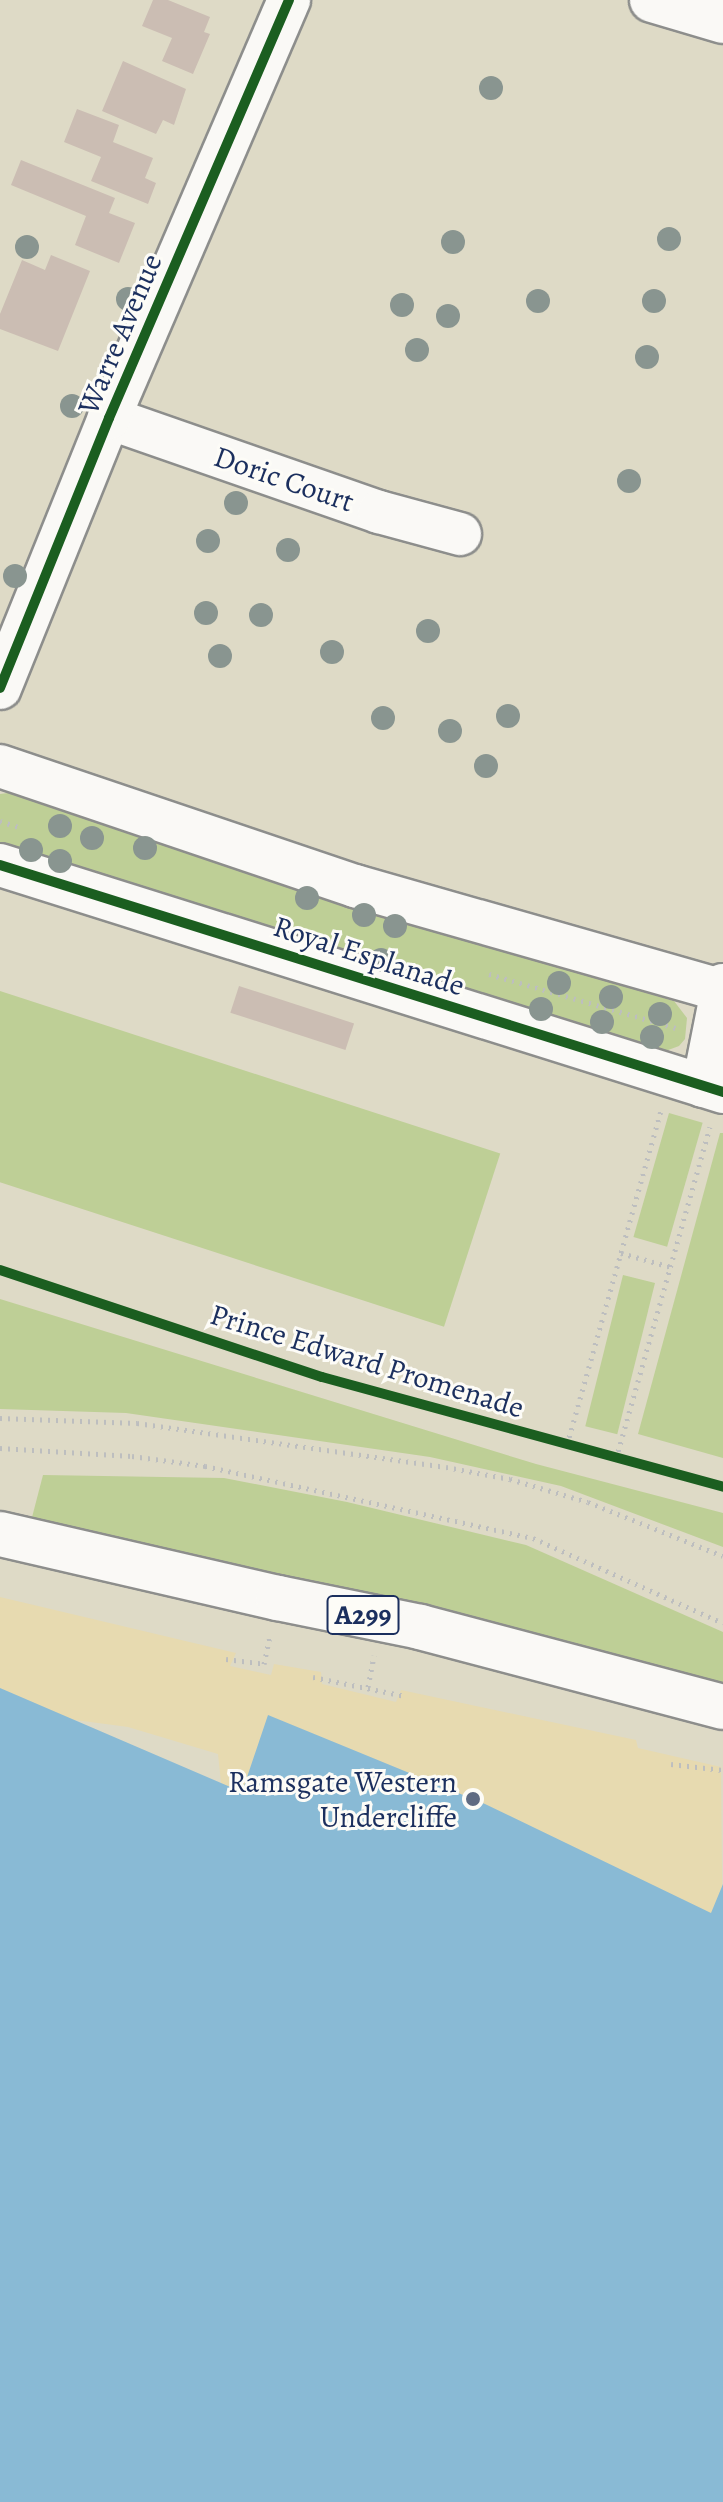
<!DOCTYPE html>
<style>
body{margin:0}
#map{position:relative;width:723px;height:2502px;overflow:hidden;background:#dedac6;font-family:Alegreya,serif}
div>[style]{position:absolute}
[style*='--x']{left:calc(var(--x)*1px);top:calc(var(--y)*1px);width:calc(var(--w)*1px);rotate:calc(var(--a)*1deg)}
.green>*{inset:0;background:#becf96;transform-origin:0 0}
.sand>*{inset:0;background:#e7dab0}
.water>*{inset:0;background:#89bad5}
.building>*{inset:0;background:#cbbdb3;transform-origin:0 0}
.path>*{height:5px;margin-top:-2.5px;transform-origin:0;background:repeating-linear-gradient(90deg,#bdbebf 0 2px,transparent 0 8px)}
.roads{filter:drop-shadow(2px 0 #8d8e8c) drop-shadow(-2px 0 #8d8e8c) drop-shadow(0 2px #8d8e8c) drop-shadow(0 -2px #8d8e8c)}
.minor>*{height:42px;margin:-21px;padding:0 21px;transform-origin:21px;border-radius:21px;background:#faf9f6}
.major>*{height:44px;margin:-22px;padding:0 22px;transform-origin:22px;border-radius:22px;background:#faf9f6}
.highway>*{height:44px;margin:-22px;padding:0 22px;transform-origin:22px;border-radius:22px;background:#faf9f6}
.cycleway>*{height:10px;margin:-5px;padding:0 5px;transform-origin:5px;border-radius:5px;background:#1b5e20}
.trees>*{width:24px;height:24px;margin:-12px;border-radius:50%;background:#899590}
.dots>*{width:22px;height:22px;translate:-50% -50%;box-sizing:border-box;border:4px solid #fdfcf7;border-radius:50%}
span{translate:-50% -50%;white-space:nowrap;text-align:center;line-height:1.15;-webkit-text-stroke:6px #fdfcf7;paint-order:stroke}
.shield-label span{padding:2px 6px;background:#fdfcf7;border:2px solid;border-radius:6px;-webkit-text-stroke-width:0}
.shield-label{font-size:28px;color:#1b2f5e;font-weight:700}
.street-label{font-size:30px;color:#1b2f5e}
.poi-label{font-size:30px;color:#1b2f5e}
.right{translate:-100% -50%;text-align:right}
</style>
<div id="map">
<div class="green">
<i style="clip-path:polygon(8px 793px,337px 902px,674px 1001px,687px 1018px,685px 1039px,679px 1046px,660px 1053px,0 848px,0 794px)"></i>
<i style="left:0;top:991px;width:526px;height:182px;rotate:18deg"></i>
<i style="left:669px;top:1113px;width:35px;height:129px;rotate:16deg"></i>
<i style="clip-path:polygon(720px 1133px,723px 1133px,723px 1458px,638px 1434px)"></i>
<i style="left:623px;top:1275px;width:33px;height:156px;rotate:14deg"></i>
<i style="clip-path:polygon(0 1299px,536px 1464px,723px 1513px,723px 1547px,561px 1486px,430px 1457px,126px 1413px,0 1409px)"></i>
<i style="clip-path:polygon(43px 1475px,224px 1478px,347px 1502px,526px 1545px,723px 1632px,723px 1684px,30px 1525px)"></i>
</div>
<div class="sand">
<i style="clip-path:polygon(0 1597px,236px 1653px,230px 1666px,271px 1675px,274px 1664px,321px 1672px,322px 1684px,396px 1702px,401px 1690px,636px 1740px,638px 1748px,721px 1767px,723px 1994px,225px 1821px,218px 1754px,128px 1727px,0 1710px)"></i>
</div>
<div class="water">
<i style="clip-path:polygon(0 1688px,242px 1792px,268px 1715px,485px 1804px,711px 1913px,723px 1884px,723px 2502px,0 2502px)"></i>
</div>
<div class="building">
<i style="clip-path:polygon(153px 0,168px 0,210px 17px,204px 32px,210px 34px,193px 74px,162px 61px,172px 38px,142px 26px)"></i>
<i style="clip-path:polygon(123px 61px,186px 89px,174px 125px,163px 120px,156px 134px,102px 111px)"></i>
<i style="clip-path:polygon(77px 109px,119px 125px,113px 142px,153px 158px,145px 178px,156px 183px,148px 204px,91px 181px,101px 157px,64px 142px)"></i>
<i style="clip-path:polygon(21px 160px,115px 198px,109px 213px,135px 223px,119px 263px,75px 245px,86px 216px,11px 185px)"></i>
<i style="clip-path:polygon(51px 255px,90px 271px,58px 351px,0 329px,0 314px,22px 260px,45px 270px)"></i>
<i style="left:239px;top:986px;width:121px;height:28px;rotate:18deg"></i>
</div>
<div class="path">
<i style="--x:0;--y:821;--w:19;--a:18"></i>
<i style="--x:489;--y:974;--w:195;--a:16.1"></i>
<i style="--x:621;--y:1253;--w:52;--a:15.6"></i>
<i style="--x:0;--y:1418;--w:137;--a:2.1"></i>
<i style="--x:137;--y:1423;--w:312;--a:8.1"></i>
<i style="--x:446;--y:1467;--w:65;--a:10.6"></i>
<i style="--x:510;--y:1479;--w:81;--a:16.4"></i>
<i style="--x:588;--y:1502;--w:145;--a:21.8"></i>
<i style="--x:567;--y:1445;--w:347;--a:-74.3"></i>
<i style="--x:0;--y:1448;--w:132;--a:3.5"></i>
<i style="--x:132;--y:1456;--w:74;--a:7.8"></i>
<i style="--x:205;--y:1466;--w:336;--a:12.4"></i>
<i style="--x:533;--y:1538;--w:208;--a:24.1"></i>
<i style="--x:616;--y:1459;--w:345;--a:-74.2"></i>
<i style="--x:226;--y:1659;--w:38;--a:7"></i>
<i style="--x:264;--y:1664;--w:30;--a:-78"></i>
<i style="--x:313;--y:1677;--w:94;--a:11.7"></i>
<i style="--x:368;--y:1687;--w:32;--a:-79"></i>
<i style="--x:671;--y:1764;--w:52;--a:6.6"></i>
</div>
<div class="roads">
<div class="minor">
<i style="--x:109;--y:418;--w:286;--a:19.2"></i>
<i style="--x:379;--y:512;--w:84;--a:15.2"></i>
<i style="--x:0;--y:688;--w:291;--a:-68"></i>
<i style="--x:109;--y:418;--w:455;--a:-66.7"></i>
<i style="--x:0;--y:766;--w:375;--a:18.7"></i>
<i style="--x:355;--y:886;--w:383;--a:15.9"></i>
<i style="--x:0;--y:865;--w:758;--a:17.43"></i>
<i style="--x:703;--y:1086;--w:103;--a:-78.8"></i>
</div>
<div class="major">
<i style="--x:652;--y:0;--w:74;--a:16.5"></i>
</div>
<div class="highway">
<i style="--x:0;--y:1534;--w:285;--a:13"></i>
<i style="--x:278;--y:1598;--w:145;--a:11.5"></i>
<i style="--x:420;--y:1627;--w:313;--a:14.8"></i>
</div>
</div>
<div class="cycleway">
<i style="--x:0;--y:688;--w:291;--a:-68"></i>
<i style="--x:109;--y:418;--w:455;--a:-66.7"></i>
<i style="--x:0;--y:865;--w:758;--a:17.43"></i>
<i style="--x:0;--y:1270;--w:339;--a:18.4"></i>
<i style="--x:322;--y:1377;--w:416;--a:15.3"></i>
</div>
<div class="trees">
<i style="left:491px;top:88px"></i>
<i style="left:669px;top:239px"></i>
<i style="left:453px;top:242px"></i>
<i style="left:27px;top:247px"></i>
<i style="left:128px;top:299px"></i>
<i style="left:538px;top:301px"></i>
<i style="left:654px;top:301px"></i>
<i style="left:402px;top:305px"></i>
<i style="left:448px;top:316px"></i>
<i style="left:417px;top:350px"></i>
<i style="left:647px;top:357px"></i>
<i style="left:72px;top:406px"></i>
<i style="left:629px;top:481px"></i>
<i style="left:236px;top:503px"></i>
<i style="left:208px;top:541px"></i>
<i style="left:288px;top:550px"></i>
<i style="left:15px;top:576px"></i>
<i style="left:206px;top:613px"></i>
<i style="left:261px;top:615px"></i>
<i style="left:428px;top:631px"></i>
<i style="left:332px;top:652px"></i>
<i style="left:220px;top:656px"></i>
<i style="left:508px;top:716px"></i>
<i style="left:383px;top:718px"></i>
<i style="left:450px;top:731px"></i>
<i style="left:486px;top:766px"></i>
<i style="left:60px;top:826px"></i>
<i style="left:92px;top:838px"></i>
<i style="left:145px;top:848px"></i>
<i style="left:31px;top:850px"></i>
<i style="left:60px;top:861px"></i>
<i style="left:307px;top:898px"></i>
<i style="left:364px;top:915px"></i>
<i style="left:395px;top:926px"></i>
<i style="left:381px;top:960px"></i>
<i style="left:559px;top:983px"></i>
<i style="left:611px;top:997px"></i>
<i style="left:541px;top:1009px"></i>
<i style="left:660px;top:1014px"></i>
<i style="left:602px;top:1022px"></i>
<i style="left:652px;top:1037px"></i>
</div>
<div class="dots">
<i style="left:473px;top:1799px;background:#5f6b82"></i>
</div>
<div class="shield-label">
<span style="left:363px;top:1615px">A299</span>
</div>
<div class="street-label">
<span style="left:120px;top:334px;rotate:-67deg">Warre Avenue</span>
<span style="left:284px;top:479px;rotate:19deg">Doric Court</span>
<span style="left:369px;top:956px;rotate:18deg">Royal Esplanade</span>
<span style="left:367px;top:1361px;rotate:17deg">Prince Edward Promenade</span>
</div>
<div class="poi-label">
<span class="right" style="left:457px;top:1799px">Ramsgate Western<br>Undercliffe</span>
</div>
</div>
